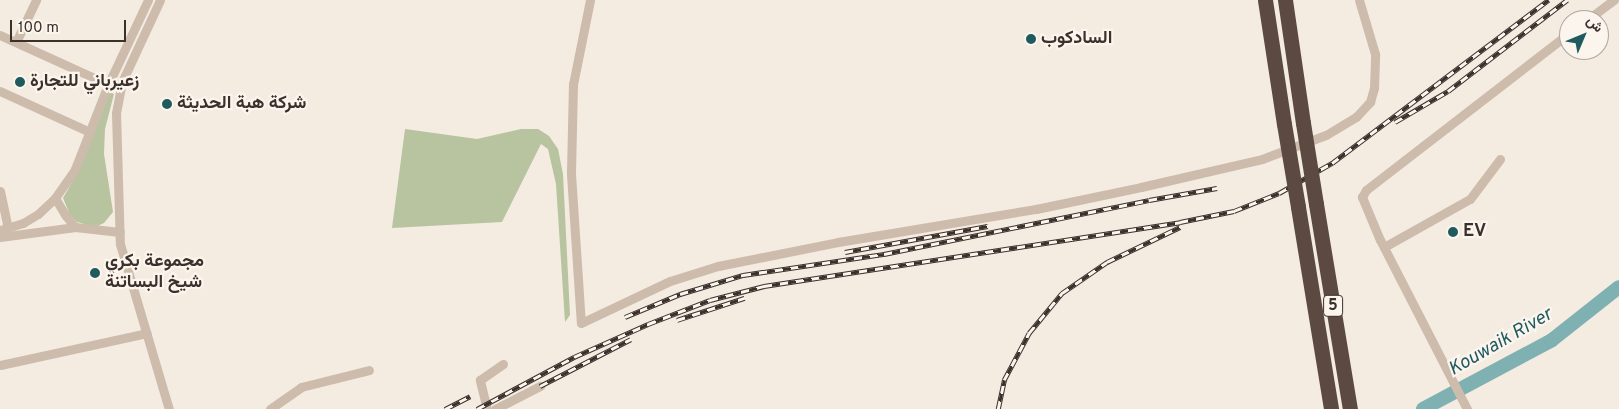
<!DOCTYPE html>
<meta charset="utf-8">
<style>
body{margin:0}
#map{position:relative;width:1619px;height:409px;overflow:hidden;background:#f4ebe1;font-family:Overpass,Vazirmatn,sans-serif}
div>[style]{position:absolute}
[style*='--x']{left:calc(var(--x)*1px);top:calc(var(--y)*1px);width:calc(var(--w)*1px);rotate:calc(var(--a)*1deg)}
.green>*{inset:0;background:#b8c4a0}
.river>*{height:14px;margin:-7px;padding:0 7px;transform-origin:7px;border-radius:7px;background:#7fb0b2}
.street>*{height:9px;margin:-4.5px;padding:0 4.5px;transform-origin:4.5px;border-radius:4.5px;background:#cdbbac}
.highway>*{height:15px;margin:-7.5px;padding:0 7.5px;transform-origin:7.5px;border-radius:7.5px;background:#5c4a42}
.rail>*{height:4.5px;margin-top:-2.25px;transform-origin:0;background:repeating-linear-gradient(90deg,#fbf5ee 0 8px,#3b302b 0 16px);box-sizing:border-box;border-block:1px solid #3b302b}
.highway-bridge>*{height:15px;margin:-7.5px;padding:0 7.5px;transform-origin:7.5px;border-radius:7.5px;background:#5c4a42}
.dots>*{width:14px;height:14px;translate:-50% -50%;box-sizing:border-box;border:2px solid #fbf5ee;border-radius:50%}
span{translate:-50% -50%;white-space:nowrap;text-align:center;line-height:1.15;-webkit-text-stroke:4.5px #fbf5ee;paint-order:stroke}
.shield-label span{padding:1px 4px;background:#fbf5ee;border:1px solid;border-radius:4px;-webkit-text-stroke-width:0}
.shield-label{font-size:16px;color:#3b302b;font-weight:700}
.poi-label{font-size:18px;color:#3b302b;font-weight:700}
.left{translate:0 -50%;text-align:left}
.water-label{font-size:19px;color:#1f5a5e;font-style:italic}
.north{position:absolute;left:1559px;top:10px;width:50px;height:50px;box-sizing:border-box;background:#fbf5ee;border:1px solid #aea6a0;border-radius:50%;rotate:45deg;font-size:14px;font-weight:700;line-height:20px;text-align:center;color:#3b302b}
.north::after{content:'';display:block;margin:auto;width:18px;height:22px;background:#1f5a5e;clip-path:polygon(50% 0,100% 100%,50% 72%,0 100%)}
.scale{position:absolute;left:10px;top:20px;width:116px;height:22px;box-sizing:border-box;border:2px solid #3b302b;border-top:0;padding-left:6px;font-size:15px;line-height:18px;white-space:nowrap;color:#3b302b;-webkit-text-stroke:4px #fbf5ee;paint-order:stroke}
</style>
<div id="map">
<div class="green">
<i style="clip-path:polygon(109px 92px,114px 94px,105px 129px,104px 154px,113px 212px,104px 223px,95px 227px,77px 222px,70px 215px,63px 198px,78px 172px)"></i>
<i style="clip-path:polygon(405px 129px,477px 139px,521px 129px,538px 129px,549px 136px,558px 149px,563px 174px,570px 315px,565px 322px,556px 184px,548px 149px,541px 144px,502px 222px,392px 228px)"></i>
</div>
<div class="river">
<i style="--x:1423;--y:409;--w:146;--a:-28.1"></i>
<i style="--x:1552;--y:340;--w:85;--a:-38.3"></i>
</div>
<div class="street">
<i style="--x:160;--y:0;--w:90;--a:114.9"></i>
<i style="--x:122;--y:82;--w:32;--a:101"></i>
<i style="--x:116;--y:113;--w:131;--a:88.3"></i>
<i style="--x:120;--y:244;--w:172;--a:73.5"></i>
<i style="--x:590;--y:0;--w:86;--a:101.4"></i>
<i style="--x:573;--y:84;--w:90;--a:91.3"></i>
<i style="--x:571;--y:174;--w:149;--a:86.2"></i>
<i style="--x:581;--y:323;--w:98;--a:-25.3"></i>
<i style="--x:670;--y:281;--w:50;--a:-17.4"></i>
<i style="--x:718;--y:266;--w:122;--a:-11.3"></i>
<i style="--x:838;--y:242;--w:201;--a:-9.5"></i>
<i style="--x:1036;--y:209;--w:107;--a:-11.8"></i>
<i style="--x:1141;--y:187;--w:124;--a:-13"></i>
<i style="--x:1262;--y:159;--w:68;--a:-20.6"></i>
<i style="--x:1326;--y:135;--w:35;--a:-31"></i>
<i style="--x:1356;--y:117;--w:21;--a:-47"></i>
<i style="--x:1370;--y:102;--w:15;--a:-74"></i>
<i style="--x:1374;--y:88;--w:34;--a:-88"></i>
<i style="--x:1375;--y:54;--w:56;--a:-106.5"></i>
<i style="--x:1587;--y:20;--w:34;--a:-37"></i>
<i style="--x:0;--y:35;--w:123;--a:24.5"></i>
<i style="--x:16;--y:42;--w:47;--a:-64.5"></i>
<i style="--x:0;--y:91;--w:99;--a:24.5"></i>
<i style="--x:0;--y:191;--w:38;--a:78"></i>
<i style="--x:55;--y:198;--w:21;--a:59"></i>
<i style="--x:66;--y:216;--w:14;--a:51"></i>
<i style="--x:0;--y:230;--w:24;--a:-17"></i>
<i style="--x:23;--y:223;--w:17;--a:-31"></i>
<i style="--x:38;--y:214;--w:23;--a:-43"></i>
<i style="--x:55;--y:198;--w:35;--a:-55"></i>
<i style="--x:75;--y:169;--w:90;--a:-68.6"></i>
<i style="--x:108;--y:85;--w:94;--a:-64.8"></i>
<i style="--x:0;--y:237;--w:76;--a:-7.6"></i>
<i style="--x:75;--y:227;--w:45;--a:6.3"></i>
<i style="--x:1384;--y:247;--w:98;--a:-29.2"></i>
<i style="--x:1470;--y:199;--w:50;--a:-53.1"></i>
<i style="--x:0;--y:365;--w:150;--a:-12.3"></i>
<i style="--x:270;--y:409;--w:38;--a:-35"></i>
<i style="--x:301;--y:387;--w:70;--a:-14"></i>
<i style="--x:487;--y:409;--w:30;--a:-104"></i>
<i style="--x:480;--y:380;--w:28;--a:-35"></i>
<i style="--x:495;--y:409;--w:51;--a:-27.1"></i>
<i style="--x:1467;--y:409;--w:190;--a:-117.2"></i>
<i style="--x:1380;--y:240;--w:47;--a:-112.7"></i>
<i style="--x:1362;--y:197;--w:8;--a:-60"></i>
<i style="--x:1366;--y:190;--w:257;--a:-37.7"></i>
</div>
<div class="highway">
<i style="--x:1265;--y:0;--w:125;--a:81.3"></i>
<i style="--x:1285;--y:0;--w:124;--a:81.7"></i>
<i style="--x:1316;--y:204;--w:208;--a:80.6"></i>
<i style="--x:1298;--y:207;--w:205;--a:80.7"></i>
</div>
<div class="rail">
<i style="--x:1395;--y:122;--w:61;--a:-30.3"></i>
<i style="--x:1448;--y:91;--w:150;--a:-37.4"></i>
<i style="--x:845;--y:252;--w:145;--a:-10.3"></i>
<i style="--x:625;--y:317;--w:60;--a:-22.7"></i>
<i style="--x:680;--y:294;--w:66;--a:-16.8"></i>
<i style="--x:743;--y:275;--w:143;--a:-8.5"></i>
<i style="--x:884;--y:254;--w:270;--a:-11.5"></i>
<i style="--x:1149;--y:200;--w:69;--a:-10"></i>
<i style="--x:677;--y:320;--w:71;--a:-18.2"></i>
<i style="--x:540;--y:386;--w:102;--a:-27.3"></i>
<i style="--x:445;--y:409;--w:28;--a:-27"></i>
<i style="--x:477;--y:409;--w:110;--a:-28.2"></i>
<i style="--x:574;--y:357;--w:81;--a:-24"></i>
<i style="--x:648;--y:324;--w:66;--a:-21.2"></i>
<i style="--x:710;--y:300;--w:56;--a:-14.5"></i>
<i style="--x:764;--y:286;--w:421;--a:-8.7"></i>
<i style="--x:1180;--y:222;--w:55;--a:-11.5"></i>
<i style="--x:1234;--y:211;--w:48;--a:-21.8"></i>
<i style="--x:1279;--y:193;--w:61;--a:-29.5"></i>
<i style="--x:1332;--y:163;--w:271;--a:-37"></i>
<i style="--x:998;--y:409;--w:30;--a:-78"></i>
<i style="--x:1004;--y:380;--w:53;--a:-62"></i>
<i style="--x:1029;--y:333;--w:52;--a:-50.5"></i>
<i style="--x:1062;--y:293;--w:55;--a:-34.6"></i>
<i style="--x:1107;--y:262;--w:81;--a:-25.6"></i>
</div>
<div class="highway-bridge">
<i style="--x:1303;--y:123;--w:82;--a:80.9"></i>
<i style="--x:1284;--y:124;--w:84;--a:80.4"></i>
</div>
<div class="dots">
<i style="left:1031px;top:39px;background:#1f5a5e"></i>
<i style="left:20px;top:82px;background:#1f5a5e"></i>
<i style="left:167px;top:104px;background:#1f5a5e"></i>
<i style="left:1453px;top:232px;background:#1f5a5e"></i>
<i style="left:95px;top:273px;background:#1f5a5e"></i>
</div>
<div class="shield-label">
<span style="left:1333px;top:306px">5</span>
</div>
<div class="poi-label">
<span class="left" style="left:1041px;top:39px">السادكوب</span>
<span class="left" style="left:30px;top:82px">زعيرباني للتجارة</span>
<span class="left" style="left:177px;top:104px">شركة هبة الحديثة</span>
<span class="left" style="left:1463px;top:232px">EV</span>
<span class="left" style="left:105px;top:273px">مجموعة بكري<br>شيخ البساتنة</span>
</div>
<div class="water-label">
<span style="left:1501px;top:343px;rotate:-30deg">Kouwaik River</span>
</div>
<div class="north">ش</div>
<div class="scale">100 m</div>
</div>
